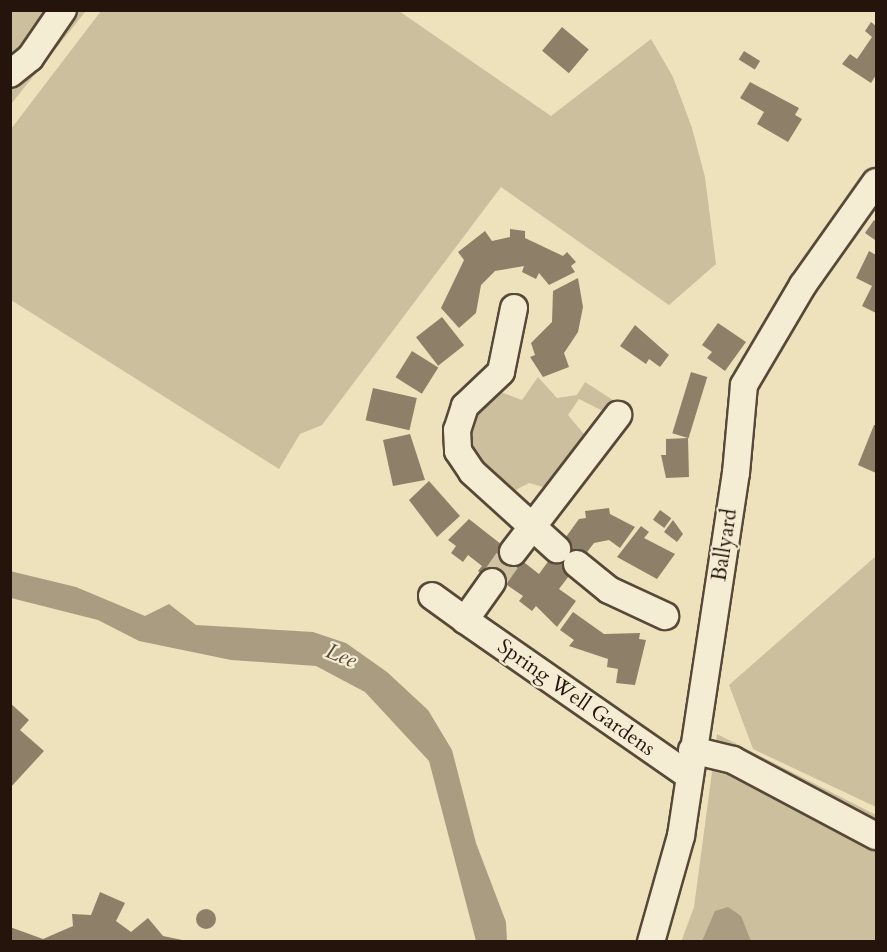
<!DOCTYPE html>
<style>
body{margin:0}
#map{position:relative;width:887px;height:952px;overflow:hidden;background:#eee2bc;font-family:Cardo,serif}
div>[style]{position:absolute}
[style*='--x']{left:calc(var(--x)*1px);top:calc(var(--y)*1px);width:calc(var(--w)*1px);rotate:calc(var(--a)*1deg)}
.green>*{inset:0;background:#ccbf9e}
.water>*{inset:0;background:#aa9c80}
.building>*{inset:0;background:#8e7f68;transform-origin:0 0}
.round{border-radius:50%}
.minor-tunnel>*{height:26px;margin-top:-13px;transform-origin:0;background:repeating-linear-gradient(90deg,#d0c3a2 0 26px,transparent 0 39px)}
.roads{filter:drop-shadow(2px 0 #574838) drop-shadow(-2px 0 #574838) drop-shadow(0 2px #574838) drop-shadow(0 -2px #574838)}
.minor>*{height:26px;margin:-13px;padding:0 13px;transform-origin:13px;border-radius:13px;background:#f4ecd3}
span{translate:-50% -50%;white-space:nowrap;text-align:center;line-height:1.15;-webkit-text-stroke:4.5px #f4ecd3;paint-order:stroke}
.street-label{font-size:21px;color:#25140c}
.water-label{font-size:22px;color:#5a4a3a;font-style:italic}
.frame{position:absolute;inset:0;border:12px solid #25140c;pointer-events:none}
</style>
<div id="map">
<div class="green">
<i style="clip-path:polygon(11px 11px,86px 11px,11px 104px)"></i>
<i style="clip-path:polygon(101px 11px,399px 11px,551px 116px,651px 39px,673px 77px,692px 128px,705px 177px,716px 264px,669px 305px,501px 187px,322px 425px,300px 434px,279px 469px,11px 300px,11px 129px)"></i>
<i style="clip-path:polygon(538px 377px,557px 398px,577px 395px,585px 382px,616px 402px,601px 410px,579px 399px,568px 415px,588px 439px,550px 489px,529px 483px,512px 492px,471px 453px,469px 427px,474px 413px,498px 391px,522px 400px)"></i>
<i style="clip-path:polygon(876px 556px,876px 807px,753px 749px,729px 685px)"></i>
<i style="clip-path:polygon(717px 734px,876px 815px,876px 941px,681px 942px,694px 907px)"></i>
</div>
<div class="water">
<i style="clip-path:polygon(10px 571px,76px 587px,145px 616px,169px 604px,196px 625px,313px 632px,346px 643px,387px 672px,428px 710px,452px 750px,476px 843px,506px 922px,507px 941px,476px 941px,429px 761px,365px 692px,316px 666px,231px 660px,139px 641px,98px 620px,11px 598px)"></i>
<i style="clip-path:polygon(728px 907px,741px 916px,751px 941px,702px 941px,715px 911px)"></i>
</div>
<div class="building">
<i style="clip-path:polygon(871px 22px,876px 26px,876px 75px,871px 83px,842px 64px,850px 54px,857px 59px,872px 37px,865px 31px)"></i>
<i style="left:562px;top:27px;width:35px;height:31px;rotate:40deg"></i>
<i style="left:744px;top:51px;width:19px;height:10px;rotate:32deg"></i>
<i style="clip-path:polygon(750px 82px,799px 108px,795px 115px,802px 119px,788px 142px,757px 124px,764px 112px,740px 98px)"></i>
<i style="clip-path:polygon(874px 220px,876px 222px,875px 240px,865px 233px)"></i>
<i style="clip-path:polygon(510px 229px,525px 231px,525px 238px,563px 256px,567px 252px,576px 262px,571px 266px,575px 272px,549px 285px,539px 273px,536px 279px,522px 272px,524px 266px,495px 271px,481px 285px,476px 313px,459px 328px,441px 308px,464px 260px,458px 252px,485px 231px,492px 241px,510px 237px)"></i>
<i style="clip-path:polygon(869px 251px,876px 255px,876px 313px,862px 306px,872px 286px,856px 278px)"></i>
<i style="clip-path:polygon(578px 278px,583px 307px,578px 332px,564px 353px,569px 367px,543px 377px,530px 357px,535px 355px,531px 343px,552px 322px,553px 291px)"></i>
<i style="left:442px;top:317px;width:36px;height:33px;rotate:52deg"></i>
<i style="clip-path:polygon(718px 323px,746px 342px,725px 371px,707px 358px,712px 352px,702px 345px)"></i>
<i style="clip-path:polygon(635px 325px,669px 355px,660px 367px,649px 359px,646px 364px,620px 346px)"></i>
<i style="left:412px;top:351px;width:31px;height:31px;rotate:32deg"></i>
<i style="left:691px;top:372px;width:17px;height:64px;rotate:17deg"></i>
<i style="left:373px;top:388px;width:45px;height:33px;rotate:13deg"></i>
<i style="clip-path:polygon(874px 425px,876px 425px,876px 473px,858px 465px)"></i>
<i style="clip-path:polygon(410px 434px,425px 480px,393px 486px,383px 440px)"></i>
<i style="clip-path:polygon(688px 438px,689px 477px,666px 478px,661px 455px,666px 455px,666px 439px)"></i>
<i style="clip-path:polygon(429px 481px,460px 516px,437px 537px,409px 500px)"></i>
<i style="clip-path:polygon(609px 508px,610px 514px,635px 527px,620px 548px,609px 540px,594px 543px,559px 589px,576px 601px,557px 627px,536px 606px,532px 611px,519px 601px,523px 596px,507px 585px,504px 590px,478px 571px,482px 566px,468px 555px,463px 562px,451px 553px,456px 546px,448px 540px,469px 519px,539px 574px,579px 519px,586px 518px,585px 511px)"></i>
<i style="left:660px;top:510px;width:14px;height:12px;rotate:36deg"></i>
<i style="clip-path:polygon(673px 520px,683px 534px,677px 542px,664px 532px)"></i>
<i style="clip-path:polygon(641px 526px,649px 532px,644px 538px,675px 554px,657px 579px,617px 557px)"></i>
<i style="clip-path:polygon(573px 612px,604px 634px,640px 633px,639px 639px,646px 640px,635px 685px,616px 683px,618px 669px,607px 667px,608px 659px,569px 646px,574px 640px,560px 630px)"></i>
<i style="clip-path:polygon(10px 703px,29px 720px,20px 730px,44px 751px,10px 788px)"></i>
<i style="clip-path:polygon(100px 892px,125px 903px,116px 921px,131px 932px,148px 918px,163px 936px,192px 942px,10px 942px,10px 927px,43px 939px,73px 926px,72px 914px,91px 915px)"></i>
<i class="round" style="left:196px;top:909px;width:20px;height:20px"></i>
</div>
<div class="minor-tunnel">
<i style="--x:492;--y:582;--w:37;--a:-55"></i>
</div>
<div class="roads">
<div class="minor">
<i style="--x:10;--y:74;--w:26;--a:-39"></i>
<i style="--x:30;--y:58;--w:58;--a:-55.5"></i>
<i style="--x:514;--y:308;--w:65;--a:101.5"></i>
<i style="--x:501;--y:372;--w:50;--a:136.6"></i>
<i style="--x:465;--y:406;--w:25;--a:108"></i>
<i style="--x:457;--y:430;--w:21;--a:87"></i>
<i style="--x:458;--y:451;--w:25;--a:56"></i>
<i style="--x:472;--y:472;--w:115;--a:42.2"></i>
<i style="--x:513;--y:552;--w:173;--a:-52.5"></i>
<i style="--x:577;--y:564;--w:41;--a:39.1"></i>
<i style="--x:609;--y:590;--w:62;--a:24.9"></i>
<i style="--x:492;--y:582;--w:47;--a:125.4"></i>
<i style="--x:465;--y:620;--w:272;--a:34.8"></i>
<i style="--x:432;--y:596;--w:41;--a:36"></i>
<i style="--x:692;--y:750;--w:42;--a:13.7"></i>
<i style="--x:733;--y:760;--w:162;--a:28"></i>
<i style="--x:651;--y:942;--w:110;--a:-74.2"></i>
<i style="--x:681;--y:836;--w:367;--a:-81.4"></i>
<i style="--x:736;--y:473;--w:88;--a:-84.8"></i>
<i style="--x:744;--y:385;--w:116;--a:-59.5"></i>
<i style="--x:803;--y:285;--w:126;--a:-54.7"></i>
</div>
</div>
<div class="street-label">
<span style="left:725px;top:545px;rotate:-81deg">Ballyard</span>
<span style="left:576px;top:698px;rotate:35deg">Spring Well Gardens</span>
</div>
<div class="water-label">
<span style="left:341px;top:656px;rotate:22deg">Lee</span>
</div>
<div class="frame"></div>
</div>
